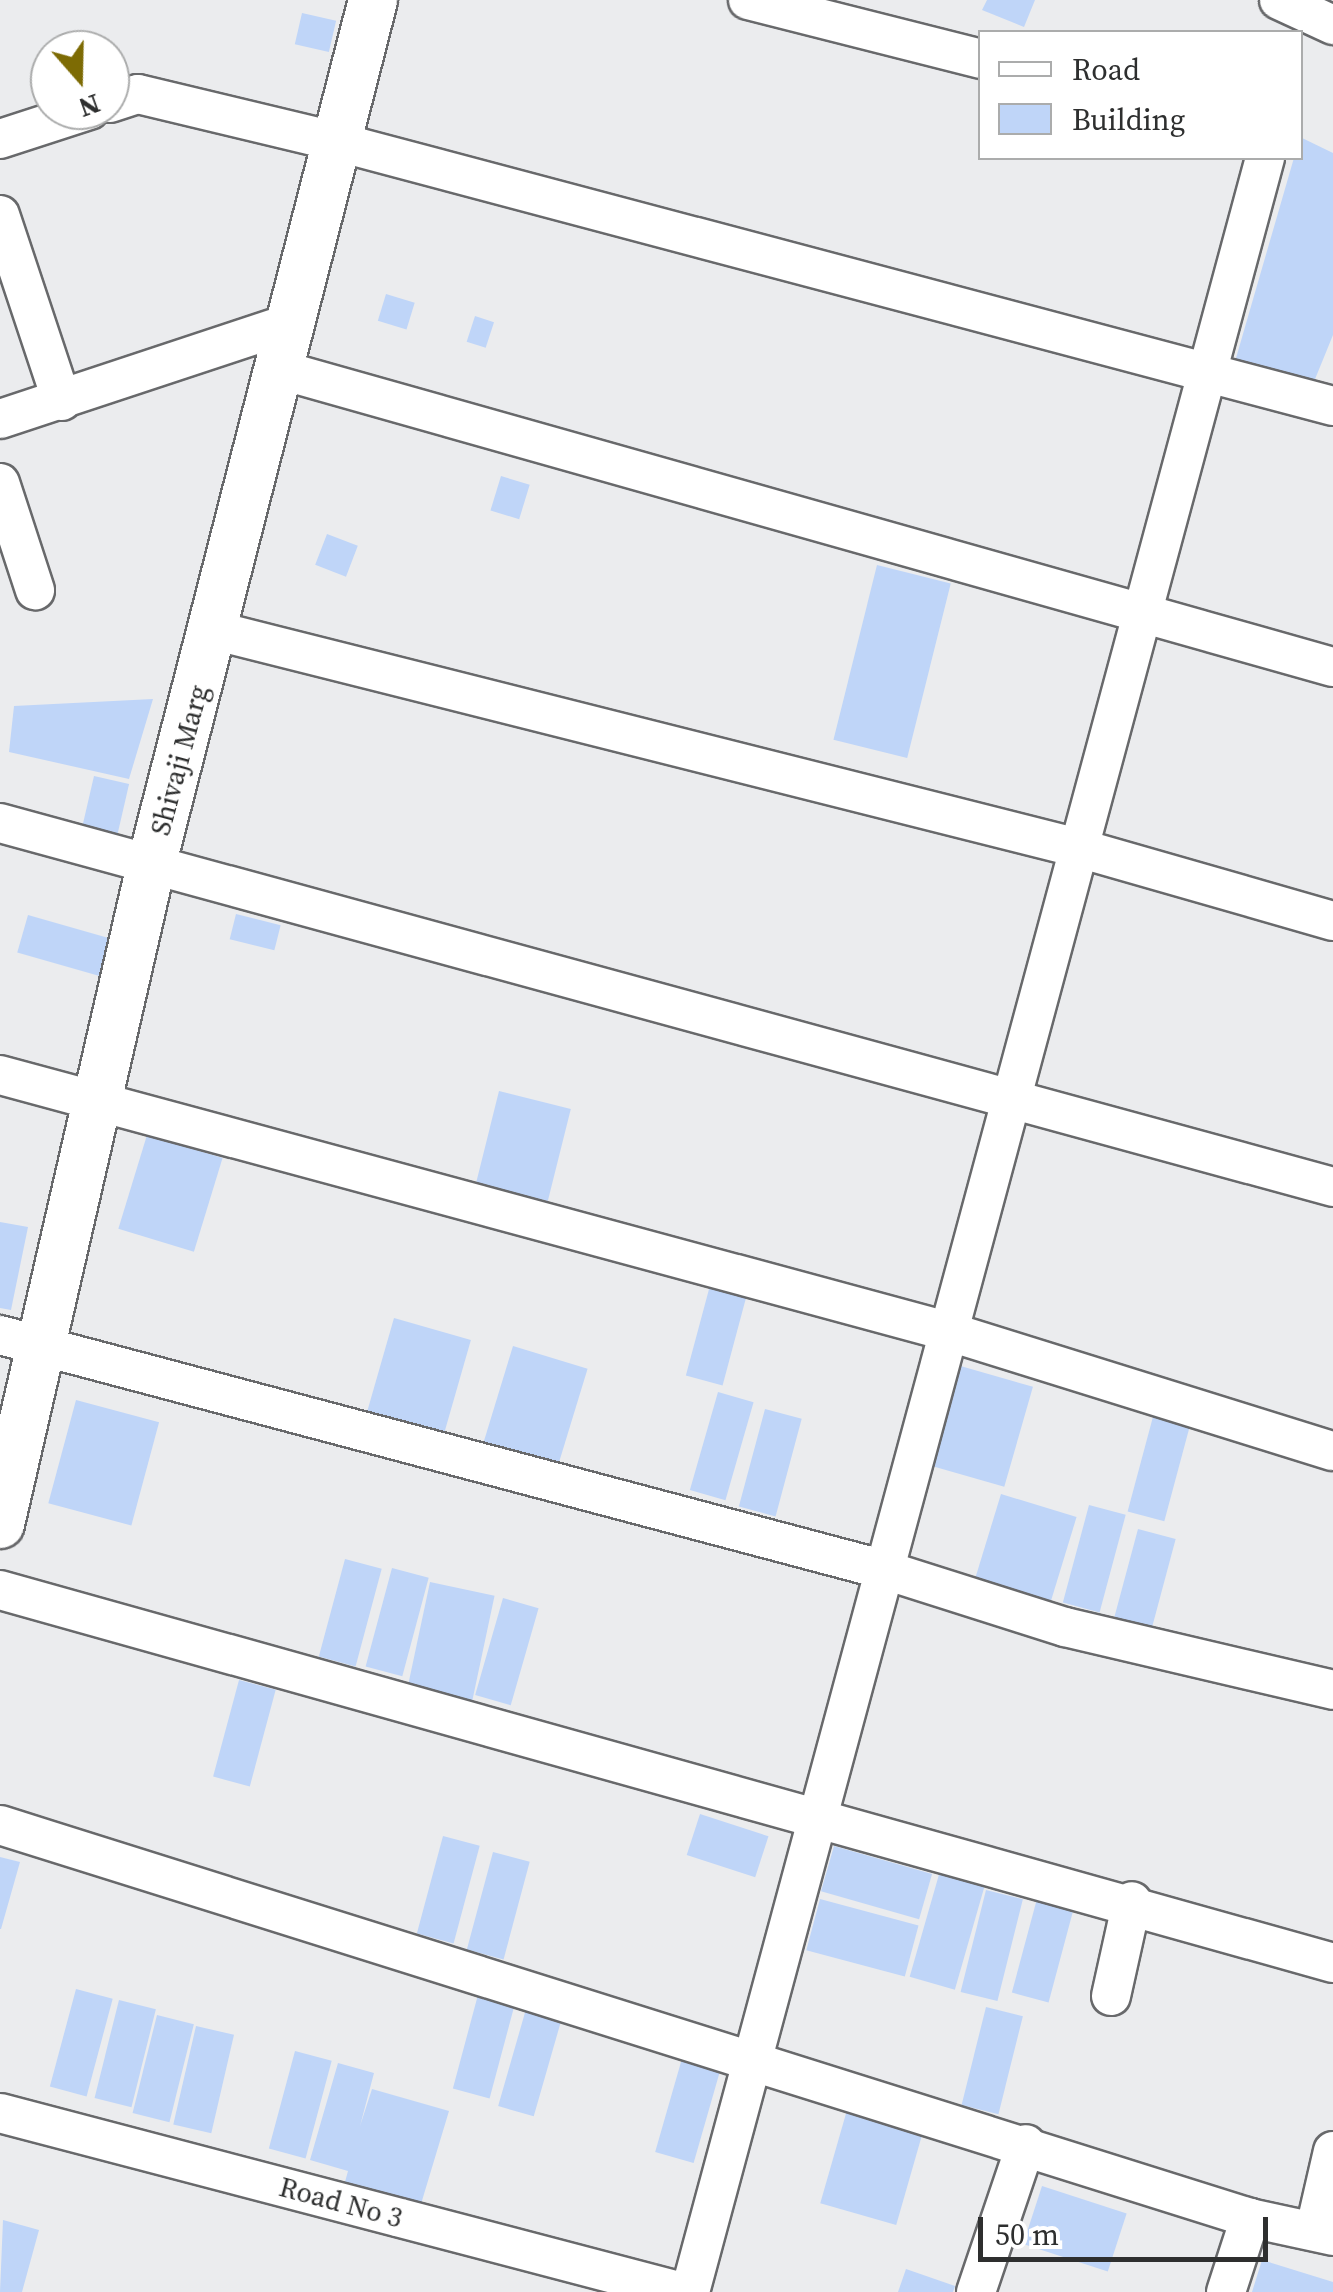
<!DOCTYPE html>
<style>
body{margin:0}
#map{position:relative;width:1333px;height:2292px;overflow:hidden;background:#ebecee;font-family:"Source Serif 4",serif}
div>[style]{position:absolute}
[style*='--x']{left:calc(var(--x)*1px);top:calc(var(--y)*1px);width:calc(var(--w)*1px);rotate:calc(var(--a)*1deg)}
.building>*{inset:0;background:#bfd5f8;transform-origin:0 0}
.roads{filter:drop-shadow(2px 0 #68696b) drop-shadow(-2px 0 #68696b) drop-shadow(0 2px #68696b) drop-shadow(0 -2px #68696b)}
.minor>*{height:38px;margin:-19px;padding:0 19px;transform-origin:19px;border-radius:19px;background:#fff}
.tertiary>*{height:48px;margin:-24px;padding:0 24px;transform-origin:24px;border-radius:24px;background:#fff}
span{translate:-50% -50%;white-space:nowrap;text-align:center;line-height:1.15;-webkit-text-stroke:10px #fff;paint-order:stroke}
.street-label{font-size:28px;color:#2e2f2f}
.legend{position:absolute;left:978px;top:30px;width:325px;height:130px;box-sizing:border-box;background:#fff;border:2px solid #abacac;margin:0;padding:12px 18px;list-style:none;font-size:30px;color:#2e2f2f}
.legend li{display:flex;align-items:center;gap:20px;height:50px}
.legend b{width:50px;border:2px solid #abacac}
.north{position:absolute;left:30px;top:30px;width:100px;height:100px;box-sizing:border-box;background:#fff;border:2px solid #abacac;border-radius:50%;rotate:160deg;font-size:28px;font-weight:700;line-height:40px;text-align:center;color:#2e2f2f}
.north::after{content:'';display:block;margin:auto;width:35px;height:45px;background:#7d6b04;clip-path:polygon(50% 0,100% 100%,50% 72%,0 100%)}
.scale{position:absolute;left:978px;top:2217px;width:290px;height:45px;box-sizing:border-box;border:5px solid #2e2f2f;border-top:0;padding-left:12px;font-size:30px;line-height:35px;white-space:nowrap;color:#2e2f2f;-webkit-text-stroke:8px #fff;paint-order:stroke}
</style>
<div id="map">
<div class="building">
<i style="clip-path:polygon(987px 0,1035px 0,1024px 27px,982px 10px)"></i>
<i style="left:302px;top:13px;width:35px;height:32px;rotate:13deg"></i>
<i style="clip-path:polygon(1300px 137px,1333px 153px,1333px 335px,1311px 389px,1234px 365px)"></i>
<i style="left:386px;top:294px;width:30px;height:28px;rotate:17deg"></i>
<i style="left:475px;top:316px;width:20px;height:27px;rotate:18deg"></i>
<i style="left:501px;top:476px;width:30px;height:36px;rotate:17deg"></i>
<i style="left:327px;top:534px;width:33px;height:33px;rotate:21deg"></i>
<i style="left:877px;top:565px;width:76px;height:180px;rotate:14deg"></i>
<i style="clip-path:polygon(153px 699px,129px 779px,9px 752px,14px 706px)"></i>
<i style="left:94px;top:776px;width:36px;height:55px;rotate:13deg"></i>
<i style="left:236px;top:914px;width:46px;height:26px;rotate:14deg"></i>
<i style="left:28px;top:915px;width:91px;height:39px;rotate:16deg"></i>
<i style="left:499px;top:1091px;width:74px;height:95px;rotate:14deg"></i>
<i style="left:147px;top:1135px;width:79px;height:98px;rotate:17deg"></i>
<i style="clip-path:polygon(0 1222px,28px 1227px,11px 1310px,0 1308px)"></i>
<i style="left:712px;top:1278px;width:38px;height:101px;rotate:15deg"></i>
<i style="left:394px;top:1318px;width:80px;height:97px;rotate:16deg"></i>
<i style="left:513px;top:1346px;width:78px;height:105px;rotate:17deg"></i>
<i style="left:957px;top:1365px;width:79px;height:104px;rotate:16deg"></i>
<i style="left:718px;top:1392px;width:37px;height:102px;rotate:16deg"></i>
<i style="left:76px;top:1400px;width:86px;height:107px;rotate:15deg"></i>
<i style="left:765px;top:1409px;width:38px;height:101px;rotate:15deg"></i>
<i style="left:1154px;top:1413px;width:38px;height:102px;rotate:15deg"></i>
<i style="left:1001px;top:1494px;width:79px;height:102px;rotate:17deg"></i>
<i style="left:1089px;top:1505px;width:38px;height:101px;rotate:15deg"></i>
<i style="left:1138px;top:1529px;width:39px;height:100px;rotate:15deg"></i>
<i style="left:345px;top:1559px;width:38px;height:101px;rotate:15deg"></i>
<i style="left:392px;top:1568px;width:38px;height:102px;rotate:15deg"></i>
<i style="left:430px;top:1582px;width:66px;height:107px;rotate:12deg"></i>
<i style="left:503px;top:1598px;width:37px;height:101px;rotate:16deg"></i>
<i style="left:239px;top:1680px;width:38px;height:100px;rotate:15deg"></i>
<i style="left:700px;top:1814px;width:72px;height:43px;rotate:18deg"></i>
<i style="left:443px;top:1836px;width:38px;height:101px;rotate:15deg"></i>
<i style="left:834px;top:1846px;width:102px;height:47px;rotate:16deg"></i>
<i style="left:493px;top:1852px;width:38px;height:101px;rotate:15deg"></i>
<i style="clip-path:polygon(0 1857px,20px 1862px,1px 1929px,0 1929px)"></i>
<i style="left:940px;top:1871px;width:47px;height:110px;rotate:16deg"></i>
<i style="left:986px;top:1890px;width:38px;height:105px;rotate:14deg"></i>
<i style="left:1038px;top:1895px;width:38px;height:101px;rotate:15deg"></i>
<i style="left:820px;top:1899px;width:102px;height:53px;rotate:15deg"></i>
<i style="left:76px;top:1989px;width:38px;height:101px;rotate:15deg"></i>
<i style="left:479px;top:1991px;width:38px;height:101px;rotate:15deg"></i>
<i style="left:119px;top:2000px;width:38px;height:101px;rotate:14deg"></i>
<i style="left:986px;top:2007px;width:38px;height:101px;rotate:14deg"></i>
<i style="left:526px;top:2009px;width:37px;height:101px;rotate:16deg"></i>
<i style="left:157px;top:2015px;width:38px;height:101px;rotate:14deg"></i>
<i style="left:196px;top:2026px;width:39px;height:101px;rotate:13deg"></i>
<i style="left:295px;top:2051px;width:38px;height:101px;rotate:15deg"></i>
<i style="left:683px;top:2055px;width:40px;height:101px;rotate:16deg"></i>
<i style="clip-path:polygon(338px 2063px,374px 2073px,360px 2126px,372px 2089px,449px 2111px,421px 2204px,345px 2182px,348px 2171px,310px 2160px)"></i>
<i style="left:847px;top:2110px;width:79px;height:97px;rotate:16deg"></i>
<i style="left:1042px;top:2186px;width:89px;height:61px;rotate:18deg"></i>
<i style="clip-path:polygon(3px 2220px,39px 2230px,22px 2292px,0 2292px)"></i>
<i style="clip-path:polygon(1262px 2260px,1333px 2282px,1333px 2292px,1252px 2292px)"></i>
<i style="clip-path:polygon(906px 2269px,955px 2286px,953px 2292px,898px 2292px)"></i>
</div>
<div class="roads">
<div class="minor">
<i style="--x:748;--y:0;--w:240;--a:14.2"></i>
<i style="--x:1279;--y:0;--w:60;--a:24.8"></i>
<i style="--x:110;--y:103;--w:29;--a:-18"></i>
<i style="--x:138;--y:94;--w:206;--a:13.5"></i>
<i style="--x:338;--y:142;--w:1029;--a:14.86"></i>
<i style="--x:0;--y:139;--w:94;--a:-18"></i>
<i style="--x:0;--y:215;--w:196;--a:71.6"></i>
<i style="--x:274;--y:368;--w:1100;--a:15.77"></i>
<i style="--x:0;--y:419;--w:300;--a:-18.3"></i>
<i style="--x:0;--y:483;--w:113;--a:71.9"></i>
<i style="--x:213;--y:630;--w:896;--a:14.14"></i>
<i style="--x:1082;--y:849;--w:261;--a:16"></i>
<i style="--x:0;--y:823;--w:1382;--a:15.27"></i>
<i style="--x:0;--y:1075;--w:981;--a:15.13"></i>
<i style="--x:947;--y:1331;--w:404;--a:17.3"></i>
<i style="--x:0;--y:1335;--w:916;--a:14.87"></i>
<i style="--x:885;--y:1570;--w:189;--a:17.6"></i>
<i style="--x:1065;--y:1627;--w:275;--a:13.2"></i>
<i style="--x:0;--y:1590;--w:1384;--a:15.63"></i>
<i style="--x:0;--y:1825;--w:1310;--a:17.45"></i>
<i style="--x:1250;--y:2218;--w:85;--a:12.2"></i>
<i style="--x:1111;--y:1996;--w:97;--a:-77.5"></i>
<i style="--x:0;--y:2113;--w:706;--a:14.69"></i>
<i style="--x:1315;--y:2229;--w:80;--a:-77"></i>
<i style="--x:690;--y:2292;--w:2210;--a:-74.92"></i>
<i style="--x:976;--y:2292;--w:156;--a:-71.3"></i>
<i style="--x:1226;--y:2292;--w:78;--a:-72"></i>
</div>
<div class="tertiary">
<i style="--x:0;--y:1524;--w:675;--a:-77.08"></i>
<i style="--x:151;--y:866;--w:894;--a:-75.62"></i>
</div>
</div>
<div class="street-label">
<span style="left:179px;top:760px;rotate:-75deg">Shivaji Marg</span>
<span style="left:341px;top:2202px;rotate:15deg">Road No 3</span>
</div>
<ul class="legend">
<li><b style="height:12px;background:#fff"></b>Road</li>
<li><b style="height:28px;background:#bfd5f8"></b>Building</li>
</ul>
<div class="north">N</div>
<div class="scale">50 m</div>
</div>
